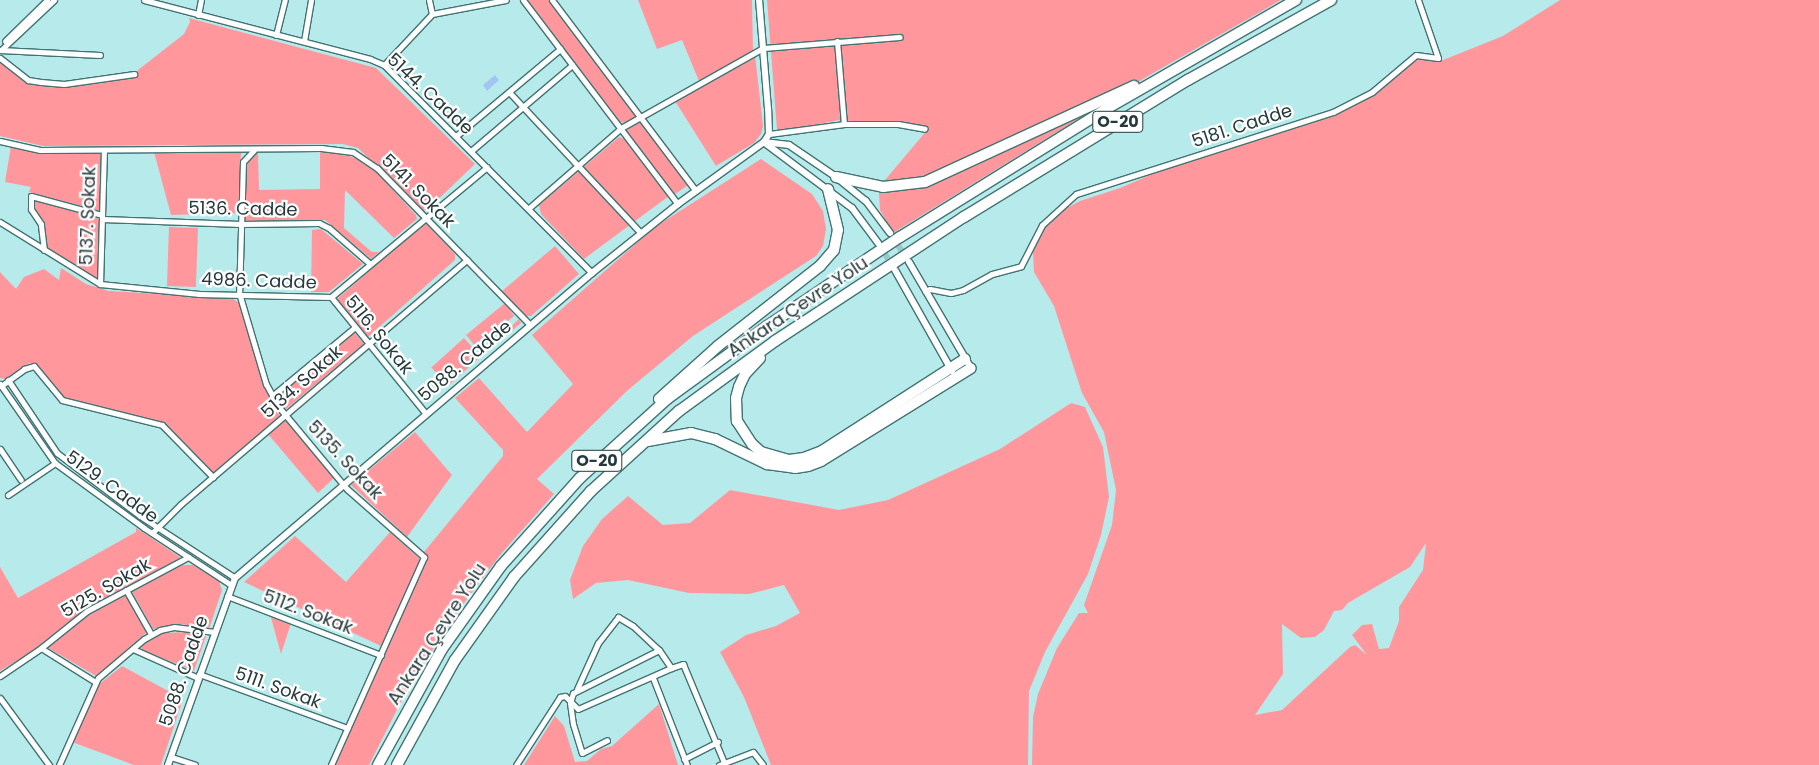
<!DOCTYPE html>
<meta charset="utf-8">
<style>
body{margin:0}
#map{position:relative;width:1819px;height:765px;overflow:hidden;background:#b7ebeb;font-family:Poppins,sans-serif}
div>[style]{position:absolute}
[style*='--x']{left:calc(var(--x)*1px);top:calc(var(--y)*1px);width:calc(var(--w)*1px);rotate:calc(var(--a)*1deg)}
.green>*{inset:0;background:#ff979d;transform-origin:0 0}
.water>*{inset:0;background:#a3c5f3}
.tertiary-tunnel>*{height:6px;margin-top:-3px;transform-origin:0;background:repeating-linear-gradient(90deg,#9ac8c8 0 6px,transparent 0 9px)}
.roads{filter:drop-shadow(1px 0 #427373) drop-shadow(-1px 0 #427373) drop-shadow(0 1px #427373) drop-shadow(0 -1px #427373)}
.minor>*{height:5px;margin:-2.5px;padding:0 2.5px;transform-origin:2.5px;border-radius:2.5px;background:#fff}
.tertiary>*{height:6px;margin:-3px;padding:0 3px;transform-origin:3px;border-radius:3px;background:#fff}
.motorway>*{height:10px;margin:-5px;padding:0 5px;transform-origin:5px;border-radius:5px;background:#fff}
span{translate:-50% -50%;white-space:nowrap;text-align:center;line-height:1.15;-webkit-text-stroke:4.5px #fff;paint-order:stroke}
.shield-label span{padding:1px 4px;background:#fff;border:1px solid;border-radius:4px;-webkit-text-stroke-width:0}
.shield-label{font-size:16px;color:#253a3b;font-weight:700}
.street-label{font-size:18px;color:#253a3b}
</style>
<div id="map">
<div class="green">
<i style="clip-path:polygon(527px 0,550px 0,639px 116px,627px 123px,619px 122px)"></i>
<i style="clip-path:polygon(638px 0,752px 0,753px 51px,699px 81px,682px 40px,657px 49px)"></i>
<i style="clip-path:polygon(767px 0,1281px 0,1148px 76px,893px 233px,880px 210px,879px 193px,885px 180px,928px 129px,922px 126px,839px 120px,796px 129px,777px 130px)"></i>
<i style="clip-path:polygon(evenodd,1560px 0,1819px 0,1819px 765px,1032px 765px,1033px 717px,1038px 694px,1057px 648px,1079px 613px,1088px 613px,1084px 605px,1112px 525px,1116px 490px,1104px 432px,1082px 393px,1054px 306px,1034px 272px,1033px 250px,1043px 230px,1054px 215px,1080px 201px,1120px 188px,1171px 166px,1341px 110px,1376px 91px,1411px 62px,1426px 58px,1443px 60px,1503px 36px,1560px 0,1426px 543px,1423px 570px,1399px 607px,1399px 621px,1389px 648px,1379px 649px,1372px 624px,1362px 625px,1352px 635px,1367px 655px,1355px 645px,1350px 647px,1282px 710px,1255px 715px,1283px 674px,1282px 624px,1301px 638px,1315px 637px,1324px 630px,1334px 611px,1342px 610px,1348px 603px,1410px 567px,1426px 543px)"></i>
<i style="clip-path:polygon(189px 18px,376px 68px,475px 164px,427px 210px,421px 210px,358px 148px,343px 144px,43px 146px,0 136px,0 60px,28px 83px,65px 86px,138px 76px,138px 70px,184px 34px,190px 22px)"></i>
<i style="clip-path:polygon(755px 55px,763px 126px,761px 134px,754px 143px,716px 166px,675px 101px)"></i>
<i style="clip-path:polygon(640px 121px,690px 184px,675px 194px,626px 134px,628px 128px)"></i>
<i style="clip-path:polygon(619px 137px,624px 139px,669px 196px,584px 259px,541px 214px,539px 205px)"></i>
<i style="clip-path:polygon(11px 146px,97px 151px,101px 155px,100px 211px,29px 192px,31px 187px,5px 182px)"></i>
<i style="clip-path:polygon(320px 151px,340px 152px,369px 164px,416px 215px,417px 219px,394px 238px,345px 190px,344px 228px,372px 252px,379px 252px,371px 259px,325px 220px,245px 221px,246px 161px,255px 153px,258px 152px,259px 190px,320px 189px)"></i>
<i style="clip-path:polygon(154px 152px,241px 153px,238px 213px,171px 215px)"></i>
<i style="clip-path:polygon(761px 159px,812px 194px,823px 211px,826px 229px,823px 246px,816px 256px,693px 336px,628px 390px,537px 479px,554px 494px,501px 554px,464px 603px,410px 684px,369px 765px,335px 765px,427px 560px,424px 552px,503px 456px,503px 450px,455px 398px,479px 378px,527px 432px,573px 384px,532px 335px,655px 227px)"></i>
<i style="clip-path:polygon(34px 197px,100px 216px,97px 279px,46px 249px,44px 226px,33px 206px)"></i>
<i style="clip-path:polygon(425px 222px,455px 254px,455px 260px,368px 337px,336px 300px)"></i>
<i style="left:169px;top:227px;width:29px;height:59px;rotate:2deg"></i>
<i style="clip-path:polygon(321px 229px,363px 264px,329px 292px,311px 292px,312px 230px)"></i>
<i style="clip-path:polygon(555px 246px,579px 274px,531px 316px,523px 316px,501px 292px)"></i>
<i style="clip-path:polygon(61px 268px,86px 284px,109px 291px,232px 298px,239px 303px,269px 396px,280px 416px,214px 473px,158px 421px,66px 400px,54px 392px,37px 365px,30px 363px,5px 379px,0 378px,0 272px,16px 289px,24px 277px,44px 269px,59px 280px)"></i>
<i style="clip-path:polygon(505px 303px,514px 316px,508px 321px,505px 319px,475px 346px,466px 335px)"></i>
<i style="clip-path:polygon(519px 319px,521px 323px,482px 356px,479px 352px,482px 354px)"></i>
<i style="left:353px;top:331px;width:17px;height:102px;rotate:50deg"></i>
<i style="left:464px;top:338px;width:25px;height:44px;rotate:48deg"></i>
<i style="clip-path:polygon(1071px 403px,1085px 407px,1103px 447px,1109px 497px,1101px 535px,1088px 574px,1045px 652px,1029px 691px,1028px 765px,771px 765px,744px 697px,720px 652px,746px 635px,776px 626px,800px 613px,784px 585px,749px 594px,689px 593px,628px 580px,596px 583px,573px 599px,570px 580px,583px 546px,602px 519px,628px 496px,663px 525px,690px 523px,730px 490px,839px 510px,888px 500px,1000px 449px)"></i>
<i style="clip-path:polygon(281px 421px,287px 421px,335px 477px,318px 493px,267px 433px)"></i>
<i style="clip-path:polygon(415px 432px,452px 475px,407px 537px,351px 485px)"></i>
<i style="clip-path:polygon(136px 528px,180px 557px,176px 563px,86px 609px,28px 654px,0 671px,0 567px,18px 598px,136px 532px)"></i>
<i style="clip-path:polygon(390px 532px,421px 560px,381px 646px,244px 582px,295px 536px,346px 582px)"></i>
<i style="clip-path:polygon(183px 565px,193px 565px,219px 581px,222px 590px,209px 629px,180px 624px,153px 629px,131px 590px)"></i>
<i style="clip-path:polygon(124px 593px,147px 632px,96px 676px,45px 646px,71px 623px)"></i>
<i style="clip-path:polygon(270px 614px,291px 623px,281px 654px)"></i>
<i style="clip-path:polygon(188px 632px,206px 636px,194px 671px,142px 650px,141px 646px,162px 633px)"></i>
<i style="clip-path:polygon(122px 666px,183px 699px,161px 765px,134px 765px,72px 742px,93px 689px)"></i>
<i style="clip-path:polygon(659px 704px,678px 765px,524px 765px,555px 716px,564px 726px,575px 762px,587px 761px,601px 749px,612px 746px)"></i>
</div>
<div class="water">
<i style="clip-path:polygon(495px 75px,499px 80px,487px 91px,483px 85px)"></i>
</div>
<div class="tertiary-tunnel">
<i style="--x:893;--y:238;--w:25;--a:56"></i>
<i style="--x:880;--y:246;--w:26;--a:58"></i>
</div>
<div class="roads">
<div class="minor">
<i style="--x:144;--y:0;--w:234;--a:14.6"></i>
<i style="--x:370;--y:59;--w:15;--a:23"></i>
<i style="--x:384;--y:65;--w:294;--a:45"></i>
<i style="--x:429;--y:0;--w:14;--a:78"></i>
<i style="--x:523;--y:0;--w:256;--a:52.8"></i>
<i style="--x:552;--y:0;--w:239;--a:53"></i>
<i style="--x:198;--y:15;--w:15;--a:-79"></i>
<i style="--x:276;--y:35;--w:36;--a:-76"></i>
<i style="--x:5;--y:41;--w:59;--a:-44.3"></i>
<i style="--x:304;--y:41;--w:42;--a:-80.3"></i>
<i style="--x:837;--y:41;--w:83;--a:85.2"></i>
<i style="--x:0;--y:50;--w:100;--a:2.9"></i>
<i style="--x:1;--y:50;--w:73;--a:-43.3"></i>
<i style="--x:0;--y:58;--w:36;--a:38"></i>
<i style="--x:28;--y:80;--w:13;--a:9"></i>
<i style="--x:41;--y:82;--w:23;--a:5"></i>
<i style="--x:64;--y:84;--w:71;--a:-8.1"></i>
<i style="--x:384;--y:65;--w:70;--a:-46.7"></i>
<i style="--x:432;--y:14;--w:75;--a:-10.7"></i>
<i style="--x:509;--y:92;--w:193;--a:46.9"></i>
<i style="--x:769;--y:134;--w:76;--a:-7.6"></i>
<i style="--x:844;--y:124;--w:54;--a:0"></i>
<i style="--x:898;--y:124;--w:27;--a:10"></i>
<i style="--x:456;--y:136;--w:136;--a:-39.9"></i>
<i style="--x:0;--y:141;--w:41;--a:12.7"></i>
<i style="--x:40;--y:150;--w:281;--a:-0.4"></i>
<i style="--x:321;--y:148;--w:32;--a:7"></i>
<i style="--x:353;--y:152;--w:29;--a:34"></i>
<i style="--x:377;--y:168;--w:219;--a:45.7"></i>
<i style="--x:254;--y:150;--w:16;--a:133"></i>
<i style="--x:243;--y:162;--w:131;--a:91.7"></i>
<i style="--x:239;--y:293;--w:95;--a:73.5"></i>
<i style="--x:266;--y:384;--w:25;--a:61"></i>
<i style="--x:278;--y:406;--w:108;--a:50.3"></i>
<i style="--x:347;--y:489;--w:103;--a:41.4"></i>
<i style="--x:424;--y:557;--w:228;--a:114.1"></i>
<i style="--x:471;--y:151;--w:133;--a:-40.4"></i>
<i style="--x:529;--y:208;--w:122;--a:-41"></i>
<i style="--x:621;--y:128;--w:163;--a:-29.4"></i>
<i style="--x:763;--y:48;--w:137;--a:-4.6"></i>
<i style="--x:102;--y:219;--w:139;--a:2.1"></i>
<i style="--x:241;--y:224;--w:78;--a:-0.7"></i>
<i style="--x:319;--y:223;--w:11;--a:27"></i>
<i style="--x:329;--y:228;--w:53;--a:41.2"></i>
<i style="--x:0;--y:222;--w:118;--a:31.8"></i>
<i style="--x:100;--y:284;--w:100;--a:5.8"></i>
<i style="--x:199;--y:294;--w:132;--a:1.3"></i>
<i style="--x:331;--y:297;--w:203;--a:-39.8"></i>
<i style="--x:44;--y:250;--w:26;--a:-97"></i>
<i style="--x:41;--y:224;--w:18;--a:-124"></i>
<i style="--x:31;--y:209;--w:13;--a:-90"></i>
<i style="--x:31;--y:196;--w:73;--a:15"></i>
<i style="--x:100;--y:284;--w:134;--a:-88.3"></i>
<i style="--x:925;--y:291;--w:5;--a:-22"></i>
<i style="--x:930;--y:289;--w:21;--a:11"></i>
<i style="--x:951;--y:293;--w:12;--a:-14"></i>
<i style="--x:963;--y:290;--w:33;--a:-29"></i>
<i style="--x:992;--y:274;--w:30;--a:-15"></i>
<i style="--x:1021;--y:266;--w:46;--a:-62.9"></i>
<i style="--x:1042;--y:225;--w:46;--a:-42.4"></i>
<i style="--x:1076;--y:194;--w:270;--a:-17.7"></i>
<i style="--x:1333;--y:112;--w:44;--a:-27.1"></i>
<i style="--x:1372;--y:92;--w:57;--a:-40.1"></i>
<i style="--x:1416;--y:55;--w:22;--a:8"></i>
<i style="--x:1438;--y:58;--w:61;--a:-109"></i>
<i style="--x:331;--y:297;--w:151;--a:50.9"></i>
<i style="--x:8;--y:380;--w:88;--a:56.1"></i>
<i style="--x:57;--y:453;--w:104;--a:37.2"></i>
<i style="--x:140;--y:516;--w:113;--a:33.1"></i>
<i style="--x:0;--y:384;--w:96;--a:55.2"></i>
<i style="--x:55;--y:463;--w:110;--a:36.1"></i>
<i style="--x:144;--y:528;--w:104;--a:33.2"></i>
<i style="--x:1;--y:386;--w:29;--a:-36"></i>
<i style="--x:24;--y:369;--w:10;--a:-17"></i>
<i style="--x:34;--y:366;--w:44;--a:50.5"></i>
<i style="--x:62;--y:400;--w:103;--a:14"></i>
<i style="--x:162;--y:425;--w:73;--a:45.6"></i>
<i style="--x:272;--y:396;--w:107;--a:-39.7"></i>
<i style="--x:0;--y:449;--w:37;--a:56"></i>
<i style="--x:8;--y:495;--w:57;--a:-34.2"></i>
<i style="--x:152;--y:533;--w:41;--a:-45"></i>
<i style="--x:181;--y:504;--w:376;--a:-40.5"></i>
<i style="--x:126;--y:590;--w:51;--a:60.4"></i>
<i style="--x:227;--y:596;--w:165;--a:21"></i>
<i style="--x:41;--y:648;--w:59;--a:-38.8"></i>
<i style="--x:87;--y:611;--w:115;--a:-28.1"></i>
<i style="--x:133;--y:649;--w:71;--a:24"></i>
<i style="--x:659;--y:650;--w:22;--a:56"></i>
<i style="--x:671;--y:668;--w:13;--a:-18"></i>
<i style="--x:683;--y:664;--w:109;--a:67.4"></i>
<i style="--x:199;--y:674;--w:158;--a:20"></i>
<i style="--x:0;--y:676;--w:50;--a:-34.3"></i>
<i style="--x:41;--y:648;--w:62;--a:31.9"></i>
<i style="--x:653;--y:678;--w:93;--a:68.7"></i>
<i style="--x:577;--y:689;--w:51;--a:-65.5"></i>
<i style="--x:598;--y:643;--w:33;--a:-52"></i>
<i style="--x:618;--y:617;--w:17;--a:31"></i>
<i style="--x:633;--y:626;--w:35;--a:43"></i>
<i style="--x:659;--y:650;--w:96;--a:153.4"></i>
<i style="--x:573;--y:693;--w:10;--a:107"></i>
<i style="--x:570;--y:703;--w:21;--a:82"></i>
<i style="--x:573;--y:724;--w:30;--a:73"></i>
<i style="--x:582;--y:753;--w:28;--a:-27"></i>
<i style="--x:0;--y:698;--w:83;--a:53.8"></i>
<i style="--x:171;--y:757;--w:25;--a:18"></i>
<i style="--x:684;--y:759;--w:38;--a:-27"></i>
<i style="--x:59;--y:765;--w:95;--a:-65.9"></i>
<i style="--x:98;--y:678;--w:60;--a:-40.3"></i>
<i style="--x:144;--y:639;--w:18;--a:-29"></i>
<i style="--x:160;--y:630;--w:14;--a:-12"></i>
<i style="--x:174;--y:627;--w:39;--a:7"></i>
<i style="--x:516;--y:765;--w:81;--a:-57.1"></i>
<i style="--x:560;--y:697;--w:5;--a:-11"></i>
<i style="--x:565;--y:696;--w:18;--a:45"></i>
<i style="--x:578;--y:709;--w:102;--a:-23.8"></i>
<i style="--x:719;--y:765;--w:36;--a:-21"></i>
<i style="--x:753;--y:752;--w:16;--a:52"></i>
</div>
<div class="tertiary">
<i style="--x:764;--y:142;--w:25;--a:7"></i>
<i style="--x:789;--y:145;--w:57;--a:34.2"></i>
<i style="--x:836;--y:177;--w:38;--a:39"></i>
<i style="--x:866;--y:201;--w:40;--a:53"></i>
<i style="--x:765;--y:143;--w:109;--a:36.8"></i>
<i style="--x:852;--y:208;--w:44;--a:53.4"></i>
<i style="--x:909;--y:262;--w:123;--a:59.7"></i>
<i style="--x:895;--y:270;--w:116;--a:60.6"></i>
<i style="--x:168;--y:765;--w:199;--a:-70.3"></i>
<i style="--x:235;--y:578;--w:470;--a:-40.5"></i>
<i style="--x:592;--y:273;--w:110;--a:-38.7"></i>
<i style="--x:678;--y:204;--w:106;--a:-35.8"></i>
<i style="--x:764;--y:142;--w:9;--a:-58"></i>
<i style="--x:769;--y:134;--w:25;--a:-92"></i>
<i style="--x:768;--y:109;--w:109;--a:-94.7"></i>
</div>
<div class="motorway">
<i style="--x:836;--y:177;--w:48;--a:12"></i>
<i style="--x:883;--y:187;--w:42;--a:-6.8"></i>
<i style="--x:925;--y:182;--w:230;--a:-24.7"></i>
<i style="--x:760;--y:358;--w:22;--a:133"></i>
<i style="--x:745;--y:374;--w:14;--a:115"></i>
<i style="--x:739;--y:387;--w:11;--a:105"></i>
<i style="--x:736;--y:398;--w:23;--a:88"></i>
<i style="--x:737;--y:421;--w:27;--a:57"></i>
<i style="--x:752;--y:444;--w:12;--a:42"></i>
<i style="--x:761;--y:452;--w:29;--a:16"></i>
<i style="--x:789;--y:460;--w:15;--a:-8"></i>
<i style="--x:804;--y:458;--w:19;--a:-21"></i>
<i style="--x:822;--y:451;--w:170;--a:-32.8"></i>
<i style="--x:659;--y:399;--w:79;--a:-41.9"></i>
<i style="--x:718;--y:346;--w:130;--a:-38.1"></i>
<i style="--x:820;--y:266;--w:21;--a:-49"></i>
<i style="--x:834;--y:250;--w:20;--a:-79"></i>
<i style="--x:838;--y:230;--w:42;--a:-103.7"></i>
<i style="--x:648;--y:441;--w:44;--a:-10.5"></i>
<i style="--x:691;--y:433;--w:25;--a:14"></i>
<i style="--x:715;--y:439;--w:58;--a:25.7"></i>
<i style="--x:767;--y:464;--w:28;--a:8"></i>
<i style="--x:795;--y:468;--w:13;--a:-9"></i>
<i style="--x:808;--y:466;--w:14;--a:-21"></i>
<i style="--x:821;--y:461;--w:176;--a:-31.8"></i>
<i style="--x:378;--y:765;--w:132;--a:-61.1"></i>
<i style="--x:442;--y:649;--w:102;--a:-54.6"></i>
<i style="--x:501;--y:566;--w:118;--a:-48.1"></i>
<i style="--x:580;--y:478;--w:118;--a:-42.2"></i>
<i style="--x:667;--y:399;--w:124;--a:-36.1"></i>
<i style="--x:767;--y:326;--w:160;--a:-33.8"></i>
<i style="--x:900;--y:237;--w:245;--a:-31.8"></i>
<i style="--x:1108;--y:108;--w:217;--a:-29.9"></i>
<i style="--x:397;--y:765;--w:120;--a:-61.1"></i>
<i style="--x:455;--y:660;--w:102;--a:-54.6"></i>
<i style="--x:514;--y:577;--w:115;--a:-48.2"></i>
<i style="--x:591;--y:491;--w:119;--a:-42.3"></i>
<i style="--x:679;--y:411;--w:119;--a:-36.1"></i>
<i style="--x:775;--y:341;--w:226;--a:-33.3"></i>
<i style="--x:964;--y:217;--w:263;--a:-31.5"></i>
<i style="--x:1188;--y:80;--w:164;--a:-29.2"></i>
</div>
</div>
<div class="shield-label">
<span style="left:1118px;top:122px">O-20</span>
<span style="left:597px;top:461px">O-20</span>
</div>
<div class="street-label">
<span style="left:430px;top:94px;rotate:43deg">5144. Cadde</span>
<span style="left:1242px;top:126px;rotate:-18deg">5181. Cadde</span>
<span style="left:418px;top:191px;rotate:45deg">5141. Sokak</span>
<span style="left:243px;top:209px;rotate:1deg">5136. Cadde</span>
<span style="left:88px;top:216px;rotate:-88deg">5137. Sokak</span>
<span style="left:259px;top:281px;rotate:2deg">4986. Cadde</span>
<span style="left:798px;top:307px;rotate:-34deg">Ankara Çevre Yolu</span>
<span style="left:379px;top:335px;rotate:51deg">5116. Sokak</span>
<span style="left:465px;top:361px;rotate:-40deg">5088. Cadde</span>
<span style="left:302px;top:382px;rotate:-41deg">5134. Sokak</span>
<span style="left:345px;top:460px;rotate:47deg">5135. Sokak</span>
<span style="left:112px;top:487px;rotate:36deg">5129. Cadde</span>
<span style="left:106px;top:588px;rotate:-30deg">5125. Sokak</span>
<span style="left:308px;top:612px;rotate:21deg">5112. Sokak</span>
<span style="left:437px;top:634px;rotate:-57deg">Ankara Çevre Yolu</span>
<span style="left:184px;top:671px;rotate:-71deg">5088. Cadde</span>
<span style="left:278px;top:688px;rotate:20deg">5111. Sokak</span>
</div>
</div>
